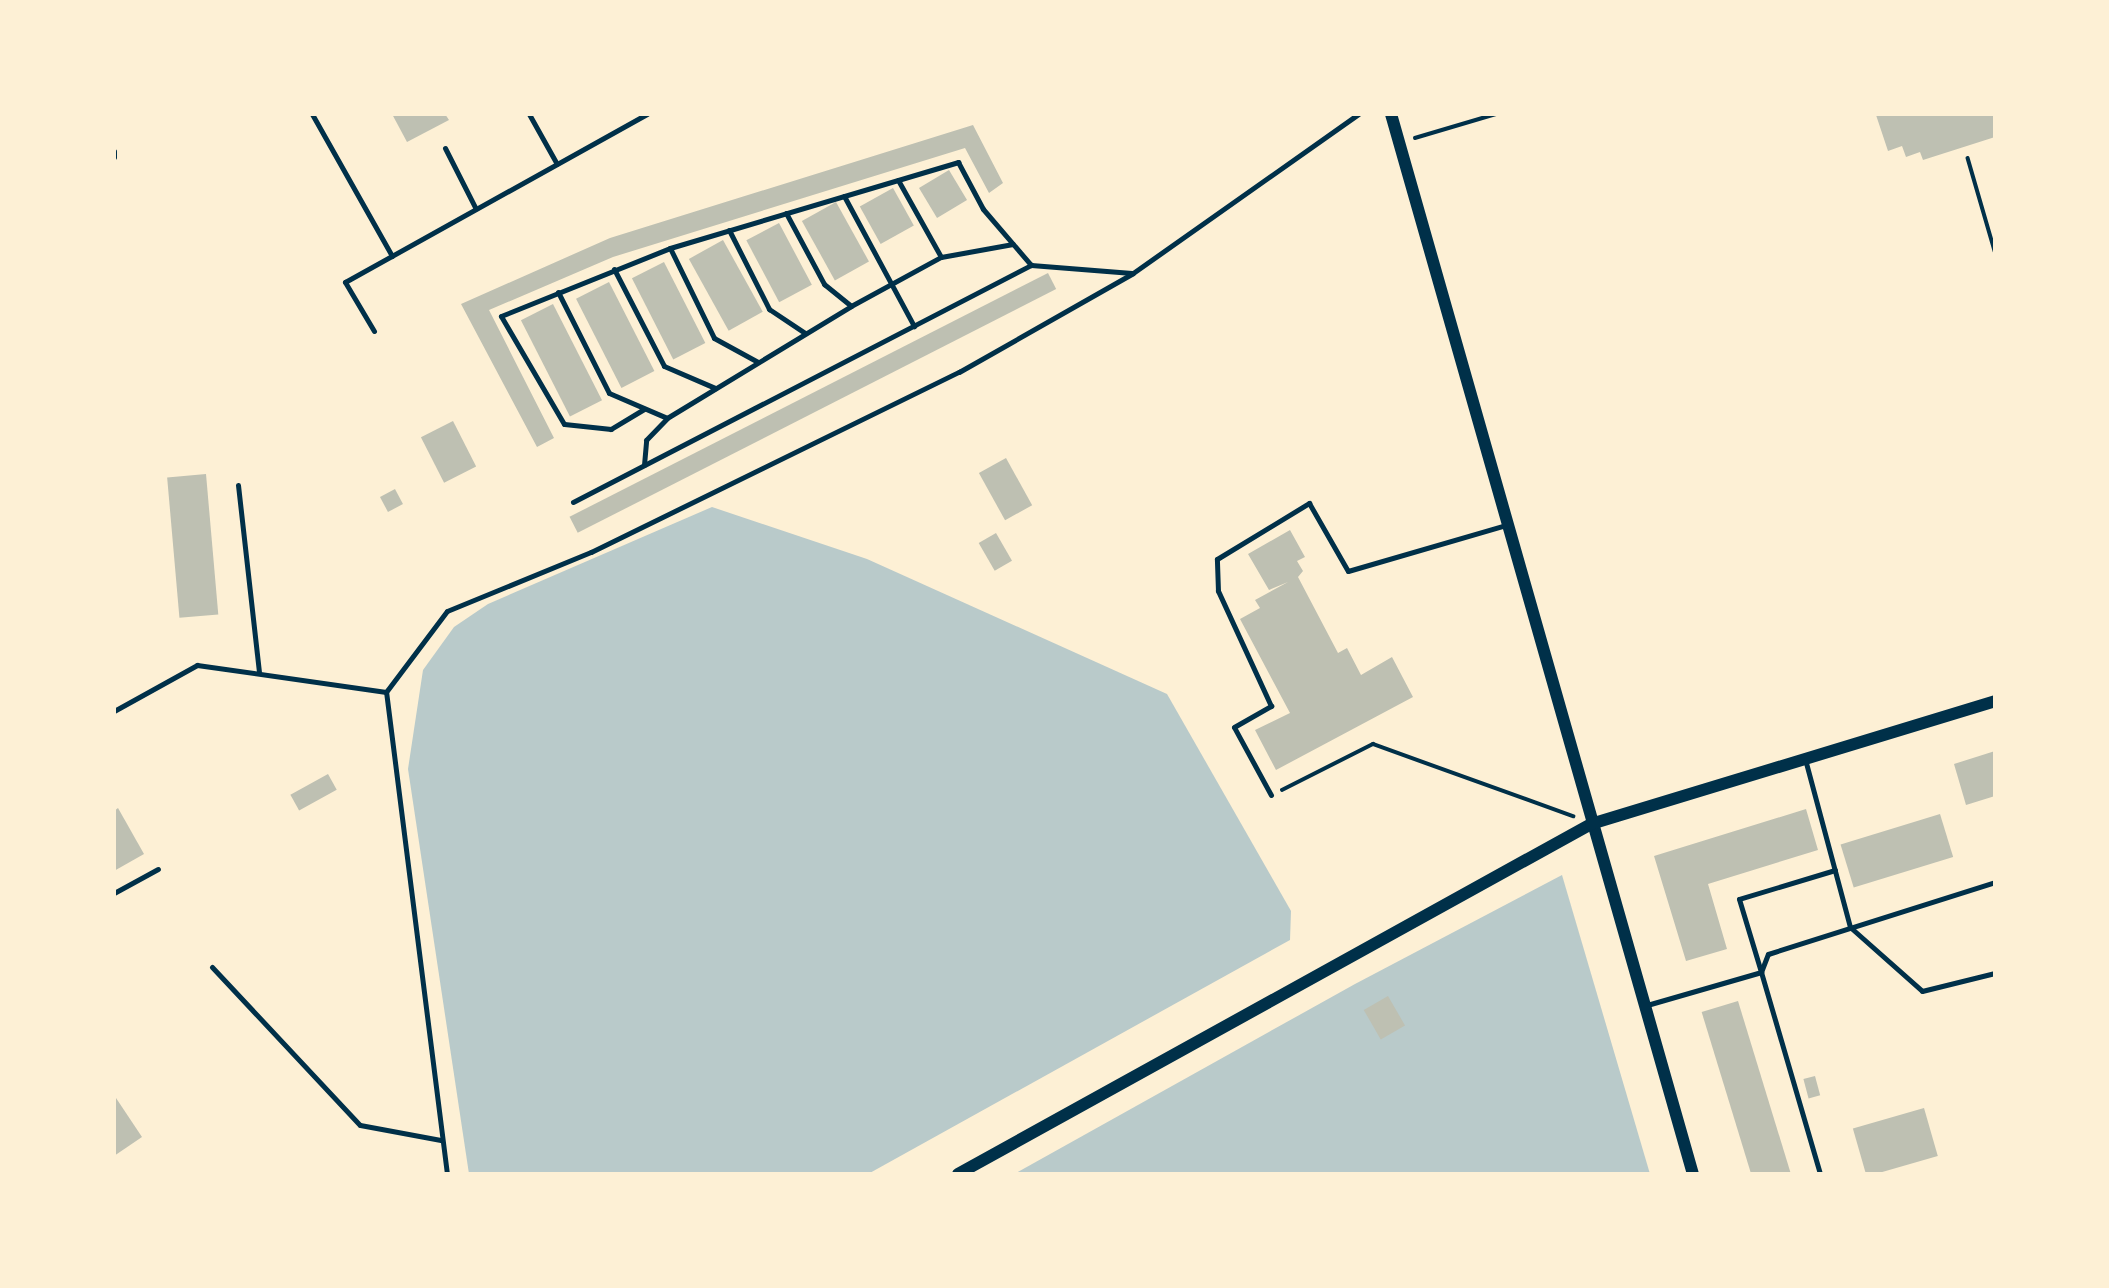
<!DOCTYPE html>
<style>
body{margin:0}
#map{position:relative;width:2109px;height:1288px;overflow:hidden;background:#fdf0d5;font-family:"Golos Text",sans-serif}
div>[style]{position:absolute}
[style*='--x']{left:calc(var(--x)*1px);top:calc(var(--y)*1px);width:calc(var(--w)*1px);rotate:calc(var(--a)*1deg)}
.green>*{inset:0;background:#b9caca}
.building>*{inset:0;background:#bec0b2;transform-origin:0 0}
.path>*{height:3.5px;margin:-1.75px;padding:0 1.75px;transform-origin:1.75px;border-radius:1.75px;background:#003049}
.service>*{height:5px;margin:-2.5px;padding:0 2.5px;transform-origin:2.5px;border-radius:2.5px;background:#003049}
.tertiary>*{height:12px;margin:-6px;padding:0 6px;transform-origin:6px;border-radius:6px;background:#003049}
span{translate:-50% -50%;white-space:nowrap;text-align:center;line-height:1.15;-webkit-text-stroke:5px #fdf0d5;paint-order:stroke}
.frame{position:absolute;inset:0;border:116px solid #fdf0d5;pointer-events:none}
</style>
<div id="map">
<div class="green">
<i style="clip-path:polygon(712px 507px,867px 559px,1167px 694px,1291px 911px,1290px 940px,868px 1174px,469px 1174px,408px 769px,423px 670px,454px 627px,488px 604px)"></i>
<i style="clip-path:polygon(1562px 875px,1650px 1174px,1014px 1174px,1355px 984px)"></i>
</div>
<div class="building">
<i style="clip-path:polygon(392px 114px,445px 114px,449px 120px,407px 142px)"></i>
<i style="clip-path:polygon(1995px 114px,1995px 137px,1923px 160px,1920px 152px,1906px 157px,1902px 146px,1888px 151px,1876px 115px)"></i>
<i style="clip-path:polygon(973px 125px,1003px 183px,989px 193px,965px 148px,613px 257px,489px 310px,554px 438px,537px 447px,461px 304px,610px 238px)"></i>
<i style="left:949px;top:170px;width:35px;height:35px;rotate:59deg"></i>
<i style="left:893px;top:188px;width:43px;height:38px;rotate:61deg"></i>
<i style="left:836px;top:202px;width:68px;height:39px;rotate:61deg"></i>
<i style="left:779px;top:223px;width:70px;height:37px;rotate:62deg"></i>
<i style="left:723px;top:240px;width:82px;height:39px;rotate:61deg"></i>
<i style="left:664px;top:262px;width:91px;height:36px;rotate:63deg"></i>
<i style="left:1048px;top:273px;width:18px;height:537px;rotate:63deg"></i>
<i style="left:609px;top:282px;width:100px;height:37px;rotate:63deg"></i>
<i style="left:553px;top:304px;width:108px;height:36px;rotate:63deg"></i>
<i style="left:453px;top:421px;width:51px;height:36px;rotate:63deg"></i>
<i style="left:1006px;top:458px;width:54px;height:31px;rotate:61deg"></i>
<i style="left:206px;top:474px;width:141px;height:39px;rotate:85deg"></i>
<i style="left:395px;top:489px;width:17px;height:17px;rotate:62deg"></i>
<i style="clip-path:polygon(1290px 530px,1305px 557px,1297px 561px,1303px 571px,1298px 577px,1338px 653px,1347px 648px,1361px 675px,1392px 657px,1413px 697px,1276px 770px,1255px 730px,1290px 713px,1240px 619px,1260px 608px,1255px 600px,1288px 582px,1269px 590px,1248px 554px)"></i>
<i style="left:996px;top:533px;width:32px;height:20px;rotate:60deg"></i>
<i style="clip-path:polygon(1995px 751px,1995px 796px,1966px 805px,1954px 764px)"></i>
<i style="left:328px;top:774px;width:18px;height:43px;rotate:61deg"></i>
<i style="clip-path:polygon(118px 808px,144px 854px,114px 871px,114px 811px)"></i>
<i style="clip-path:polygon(1806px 809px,1818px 850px,1708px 884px,1727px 949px,1686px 961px,1654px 856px)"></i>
<i style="left:1940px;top:814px;width:45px;height:104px;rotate:73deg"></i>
<i style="left:1388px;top:996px;width:34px;height:28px;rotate:60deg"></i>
<i style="left:1738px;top:1001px;width:181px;height:38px;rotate:73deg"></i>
<i style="left:1815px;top:1076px;width:20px;height:12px;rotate:75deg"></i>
<i style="clip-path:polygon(114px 1095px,142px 1137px,114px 1156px)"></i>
<i style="left:1924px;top:1108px;width:50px;height:74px;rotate:74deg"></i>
</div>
<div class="path">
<i style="--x:1415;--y:138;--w:84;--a:-16.5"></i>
<i style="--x:1968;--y:158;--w:97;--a:73.8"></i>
<i style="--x:1282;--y:790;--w:102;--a:-26.8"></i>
<i style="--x:1373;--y:744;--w:213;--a:19.8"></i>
</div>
<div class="service">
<i style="--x:312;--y:114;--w:163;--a:60.6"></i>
<i style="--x:529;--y:114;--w:57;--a:60.8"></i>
<i style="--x:445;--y:148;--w:68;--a:63.1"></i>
<i style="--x:114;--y:151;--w:6;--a:90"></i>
<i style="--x:898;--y:180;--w:88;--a:60.8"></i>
<i style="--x:844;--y:196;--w:148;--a:61.7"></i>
<i style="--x:786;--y:213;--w:81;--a:61.8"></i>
<i style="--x:824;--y:284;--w:35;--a:39"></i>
<i style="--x:729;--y:230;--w:89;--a:63.1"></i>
<i style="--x:769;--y:309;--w:43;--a:33.7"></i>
<i style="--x:670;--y:248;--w:100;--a:63.9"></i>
<i style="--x:714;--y:338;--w:50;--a:28.6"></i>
<i style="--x:614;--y:269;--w:109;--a:62.7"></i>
<i style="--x:664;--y:366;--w:56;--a:23.3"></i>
<i style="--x:558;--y:292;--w:113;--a:63.2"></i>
<i style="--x:609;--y:393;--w:63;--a:23.3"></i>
<i style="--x:374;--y:331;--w:57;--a:-120.6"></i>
<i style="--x:345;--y:282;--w:346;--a:-29.1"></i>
<i style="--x:644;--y:409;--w:39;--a:149"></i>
<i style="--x:611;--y:429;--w:47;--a:-173.9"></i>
<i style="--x:564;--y:424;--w:125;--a:-120.3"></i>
<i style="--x:501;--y:316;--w:182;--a:-21.9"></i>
<i style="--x:670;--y:248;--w:301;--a:-16.6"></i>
<i style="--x:958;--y:162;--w:53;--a:62"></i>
<i style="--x:983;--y:209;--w:74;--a:49.4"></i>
<i style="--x:644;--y:465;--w:25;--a:-85"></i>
<i style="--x:646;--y:440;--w:30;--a:-46"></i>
<i style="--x:667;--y:418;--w:215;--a:-31.3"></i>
<i style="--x:851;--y:306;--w:102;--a:-28.6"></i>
<i style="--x:941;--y:257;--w:73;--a:-10.2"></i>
<i style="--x:238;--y:485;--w:188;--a:83.6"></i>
<i style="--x:573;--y:502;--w:516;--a:-27.36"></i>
<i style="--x:1031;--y:265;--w:101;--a:4.5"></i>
<i style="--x:114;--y:711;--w:95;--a:-29"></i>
<i style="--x:197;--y:665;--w:191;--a:8.1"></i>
<i style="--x:1805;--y:759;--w:174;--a:75"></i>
<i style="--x:1850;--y:927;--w:96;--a:41.6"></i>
<i style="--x:1922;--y:991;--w:75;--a:-13.9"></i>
<i style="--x:1271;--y:795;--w:77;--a:-118.6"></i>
<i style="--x:1234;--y:727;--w:43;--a:-29.6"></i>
<i style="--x:1271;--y:706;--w:127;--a:-114.7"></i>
<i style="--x:1218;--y:591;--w:32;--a:-92"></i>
<i style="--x:1217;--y:559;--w:108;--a:-31.3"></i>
<i style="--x:1309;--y:503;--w:78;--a:60.2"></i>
<i style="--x:1348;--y:571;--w:165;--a:-16.2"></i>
<i style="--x:1835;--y:870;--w:100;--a:163.2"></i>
<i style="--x:1739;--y:899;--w:76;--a:73.2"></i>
<i style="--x:1761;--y:972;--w:19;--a:-69"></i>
<i style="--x:1768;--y:954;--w:238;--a:-17.6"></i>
<i style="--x:114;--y:893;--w:50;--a:-28.6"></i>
<i style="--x:212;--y:967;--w:216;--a:46.9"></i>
<i style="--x:360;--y:1125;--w:82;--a:10.5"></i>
<i style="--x:1647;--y:1005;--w:119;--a:-16.1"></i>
<i style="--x:1761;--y:972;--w:210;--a:73.7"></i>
<i style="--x:447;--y:1174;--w:486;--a:-97.2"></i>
<i style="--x:386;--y:692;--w:101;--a:-53"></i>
<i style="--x:447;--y:611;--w:156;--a:-22.3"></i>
<i style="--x:591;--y:552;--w:410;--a:-26.1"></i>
<i style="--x:959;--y:372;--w:200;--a:-29.6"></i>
<i style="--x:1133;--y:273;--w:276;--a:-35.2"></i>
</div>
<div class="tertiary">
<i style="--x:1391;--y:114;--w:1102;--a:74.1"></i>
<i style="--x:958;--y:1174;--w:723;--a:-28.94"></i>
<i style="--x:1591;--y:824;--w:422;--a:-16.9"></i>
</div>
<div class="frame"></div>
</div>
